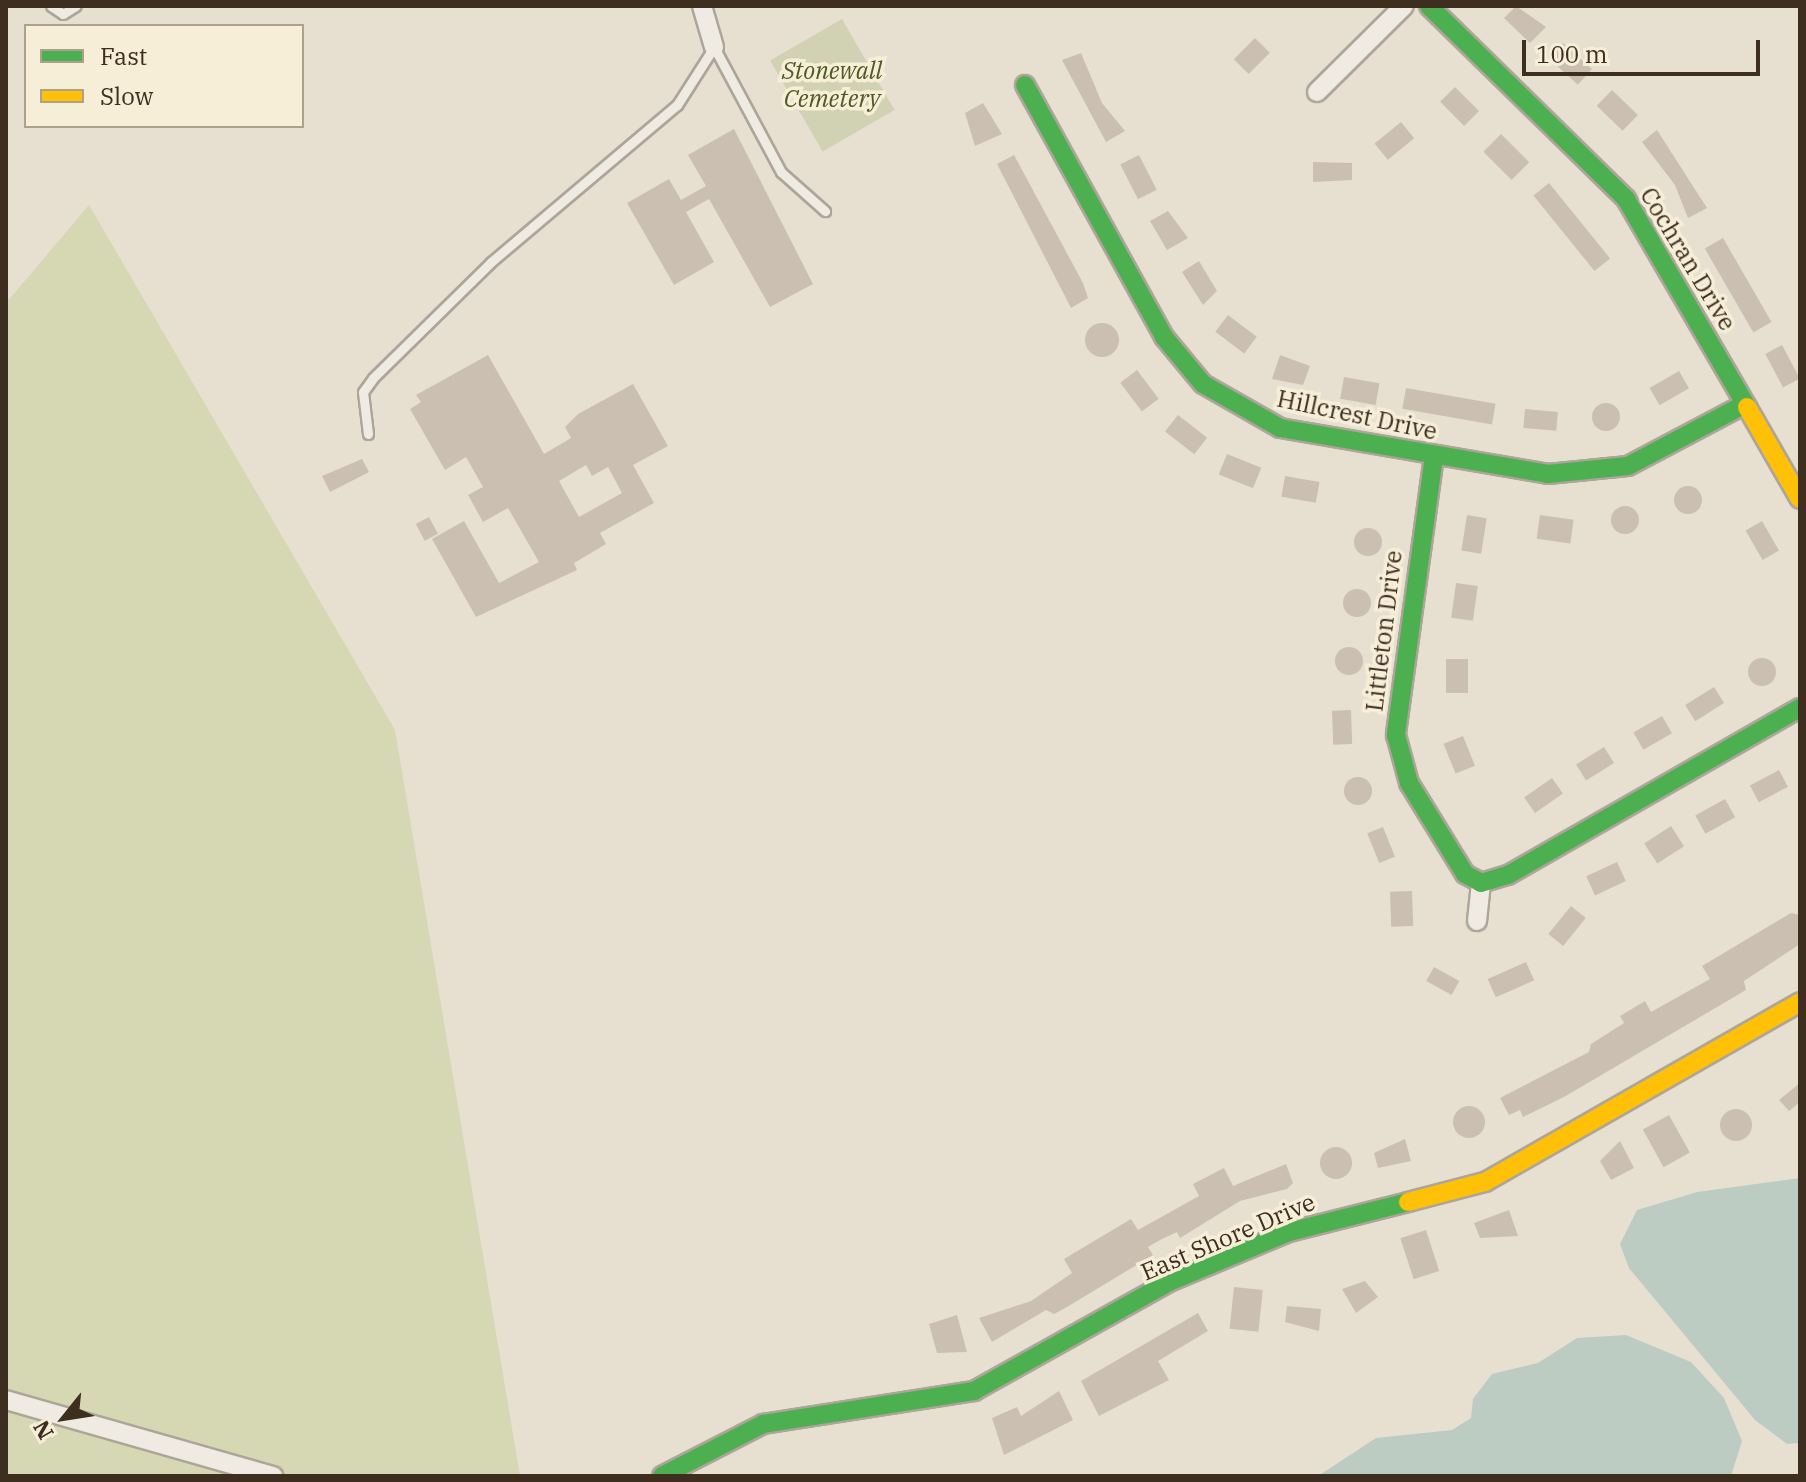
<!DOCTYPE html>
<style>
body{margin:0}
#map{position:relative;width:1806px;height:1482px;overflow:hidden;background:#e7e0d1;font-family:"IBM Plex Serif",serif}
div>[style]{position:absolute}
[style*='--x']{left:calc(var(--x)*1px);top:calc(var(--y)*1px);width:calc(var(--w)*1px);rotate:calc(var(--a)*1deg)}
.green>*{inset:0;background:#d6d7b3}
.cemetery>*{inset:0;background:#d1d1b3;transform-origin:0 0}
.water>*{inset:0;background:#bcccc2}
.building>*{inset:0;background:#cbbfb2;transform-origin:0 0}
.round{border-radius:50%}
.roads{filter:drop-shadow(2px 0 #ada599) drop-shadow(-2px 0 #ada599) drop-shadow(0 2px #ada599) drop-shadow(0 -2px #ada599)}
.lane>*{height:9px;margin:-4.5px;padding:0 4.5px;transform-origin:4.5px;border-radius:4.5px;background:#efebe3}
.street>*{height:18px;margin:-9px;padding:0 9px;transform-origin:9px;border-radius:9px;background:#efebe3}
.fast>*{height:18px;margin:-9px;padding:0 9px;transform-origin:9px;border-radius:9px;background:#4caf50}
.slow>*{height:18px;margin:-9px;padding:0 9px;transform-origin:9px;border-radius:9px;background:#ffc107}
span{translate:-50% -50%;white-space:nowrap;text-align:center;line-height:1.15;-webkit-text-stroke:7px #f7eed8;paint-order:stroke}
.park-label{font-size:24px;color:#4d5a26;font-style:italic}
.street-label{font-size:24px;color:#3d2e20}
.frame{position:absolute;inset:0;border:8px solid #3d2e20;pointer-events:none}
.legend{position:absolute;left:24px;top:24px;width:280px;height:104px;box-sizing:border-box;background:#f7eed8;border:2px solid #ada18e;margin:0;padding:10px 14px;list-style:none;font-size:24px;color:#3d2e20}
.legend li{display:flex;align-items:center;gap:16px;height:40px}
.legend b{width:40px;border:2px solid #ada18e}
.north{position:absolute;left:24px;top:1378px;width:80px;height:80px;-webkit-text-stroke:6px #f7eed8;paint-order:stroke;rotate:240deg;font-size:22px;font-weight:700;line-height:32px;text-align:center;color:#3d2e20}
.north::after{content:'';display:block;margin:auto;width:28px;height:36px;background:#3d2e20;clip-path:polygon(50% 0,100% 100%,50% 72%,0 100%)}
.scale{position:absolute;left:1522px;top:40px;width:238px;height:36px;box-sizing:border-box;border:4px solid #3d2e20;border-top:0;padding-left:10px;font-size:24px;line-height:28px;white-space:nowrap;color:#3d2e20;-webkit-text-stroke:6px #f7eed8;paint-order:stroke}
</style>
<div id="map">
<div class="green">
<i style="clip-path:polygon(89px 205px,395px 730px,520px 1476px,6px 1476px,6px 303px)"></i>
</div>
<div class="cemetery">
<i style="left:842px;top:19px;width:105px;height:83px;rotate:60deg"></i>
</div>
<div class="water">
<i style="clip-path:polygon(1800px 1178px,1800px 1443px,1787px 1444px,1755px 1420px,1629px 1268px,1620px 1244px,1637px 1210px,1697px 1192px)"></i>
<i style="clip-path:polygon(1626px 1335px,1691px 1362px,1724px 1398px,1742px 1441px,1731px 1476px,1318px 1476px,1376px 1438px,1452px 1430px,1471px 1418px,1473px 1399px,1492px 1374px,1538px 1363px,1577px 1338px)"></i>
</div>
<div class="building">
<i style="clip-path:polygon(1516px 6px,1546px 27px,1530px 43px,1504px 18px)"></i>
<i style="left:1255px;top:38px;width:21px;height:30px;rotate:45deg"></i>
<i style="left:1563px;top:43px;width:39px;height:21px;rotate:42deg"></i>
<i style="clip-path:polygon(1081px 53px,1102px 103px,1125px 131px,1106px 142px,1062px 60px)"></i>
<i style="left:1455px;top:87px;width:34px;height:21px;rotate:45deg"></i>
<i style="left:1612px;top:90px;width:36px;height:22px;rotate:44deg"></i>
<i style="clip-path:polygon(983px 103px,1002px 134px,975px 146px,965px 113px)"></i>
<i style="left:1401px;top:122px;width:21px;height:34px;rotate:51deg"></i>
<i style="clip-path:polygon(734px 129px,813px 284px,770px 307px,709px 199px,686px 212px,714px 262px,674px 285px,627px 203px,669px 179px,681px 200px,706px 186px,688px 155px)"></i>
<i style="clip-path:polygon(1657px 130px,1707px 208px,1688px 218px,1675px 185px,1642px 142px)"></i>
<i style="left:1501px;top:134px;width:40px;height:25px;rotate:45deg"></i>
<i style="clip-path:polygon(1014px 155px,1083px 283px,1088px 298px,1071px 308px,997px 164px)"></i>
<i style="left:1139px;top:155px;width:39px;height:21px;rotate:63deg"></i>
<i style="clip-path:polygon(1313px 162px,1352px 163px,1352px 180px,1313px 182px)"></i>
<i style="left:1549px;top:183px;width:97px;height:20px;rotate:51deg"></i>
<i style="clip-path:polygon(1168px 211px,1188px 238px,1167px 250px,1150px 221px)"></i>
<i style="left:1723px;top:238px;width:97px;height:21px;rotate:60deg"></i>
<i style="clip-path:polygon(1199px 261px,1217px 291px,1203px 305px,1182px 272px)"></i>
<i style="left:1228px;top:315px;width:36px;height:21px;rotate:37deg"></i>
<i class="round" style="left:1085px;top:323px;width:34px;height:34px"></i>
<i style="left:1782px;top:345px;width:38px;height:19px;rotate:62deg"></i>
<i style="clip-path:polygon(evenodd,488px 355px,544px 454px,571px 438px,565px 427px,578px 414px,633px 384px,668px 446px,633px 465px,654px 503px,600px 533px,606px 544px,574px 563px,577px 570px,476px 617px,432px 539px,464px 521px,499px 583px,539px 562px,508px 508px,483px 522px,468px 495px,483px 487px,466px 457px,445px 470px,410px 409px,421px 402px,416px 395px,488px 355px,586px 465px,592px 476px,608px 467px,622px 493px,579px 517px,559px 481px,586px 465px)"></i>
<i style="clip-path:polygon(1280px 355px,1310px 366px,1303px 385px,1272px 379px)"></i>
<i style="left:1137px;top:370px;width:36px;height:21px;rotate:53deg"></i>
<i style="left:1679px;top:371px;width:20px;height:34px;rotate:60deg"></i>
<i style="left:1344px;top:377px;width:36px;height:22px;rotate:10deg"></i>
<i style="left:1406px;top:388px;width:91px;height:21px;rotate:10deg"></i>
<i class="round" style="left:1592px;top:403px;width:28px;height:28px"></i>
<i style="left:1525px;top:409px;width:33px;height:19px;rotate:5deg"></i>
<i style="left:1178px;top:415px;width:37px;height:21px;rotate:38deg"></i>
<i style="left:1227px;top:454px;width:37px;height:22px;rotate:22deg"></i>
<i style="clip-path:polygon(362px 459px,369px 472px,330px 492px,322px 476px)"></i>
<i style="left:1285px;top:476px;width:35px;height:21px;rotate:10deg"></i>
<i class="round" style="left:1674px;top:486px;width:28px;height:28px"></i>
<i class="round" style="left:1611px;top:506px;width:28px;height:28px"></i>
<i style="left:1467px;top:515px;width:20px;height:36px;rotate:9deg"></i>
<i style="left:1540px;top:515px;width:34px;height:24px;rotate:8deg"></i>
<i style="left:429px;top:517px;width:19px;height:15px;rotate:62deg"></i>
<i style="left:1762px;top:521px;width:34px;height:19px;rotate:60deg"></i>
<i class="round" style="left:1354px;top:528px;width:28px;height:28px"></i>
<i style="left:1456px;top:583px;width:22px;height:35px;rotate:8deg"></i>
<i class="round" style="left:1343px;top:589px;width:28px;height:28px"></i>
<i class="round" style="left:1335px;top:647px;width:28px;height:28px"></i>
<i class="round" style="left:1748px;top:658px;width:28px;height:28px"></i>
<i style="left:1468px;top:659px;width:34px;height:22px;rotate:90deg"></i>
<i style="left:1714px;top:687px;width:19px;height:34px;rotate:58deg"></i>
<i style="left:1351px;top:710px;width:34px;height:19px;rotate:88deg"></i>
<i style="left:1662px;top:716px;width:20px;height:33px;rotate:60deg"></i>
<i style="left:1463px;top:736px;width:32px;height:21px;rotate:68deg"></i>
<i style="left:1604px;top:747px;width:19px;height:33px;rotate:58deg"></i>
<i style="left:1779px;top:770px;width:19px;height:33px;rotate:62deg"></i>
<i class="round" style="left:1344px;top:777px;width:28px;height:28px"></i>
<i style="left:1552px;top:778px;width:19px;height:34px;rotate:55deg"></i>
<i style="left:1725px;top:799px;width:21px;height:34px;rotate:61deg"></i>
<i style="left:1671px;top:826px;width:24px;height:32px;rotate:57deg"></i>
<i style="left:1383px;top:827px;width:32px;height:17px;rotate:68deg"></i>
<i style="left:1617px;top:862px;width:21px;height:34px;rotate:65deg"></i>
<i style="left:1412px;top:891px;width:35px;height:22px;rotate:88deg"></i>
<i style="left:1571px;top:906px;width:19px;height:36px;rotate:39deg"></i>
<i style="clip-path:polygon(1791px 913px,1800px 915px,1800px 944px,1744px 981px,1746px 990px,1564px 1097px,1523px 1117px,1520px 1110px,1509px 1115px,1500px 1098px,1589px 1052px,1591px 1044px,1624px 1023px,1620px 1016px,1645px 1001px,1651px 1012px,1710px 979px,1702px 966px)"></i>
<i style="left:1526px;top:962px;width:20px;height:42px;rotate:66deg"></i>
<i style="left:1434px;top:967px;width:29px;height:16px;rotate:29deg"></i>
<i style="clip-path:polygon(1800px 1083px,1800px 1102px,1789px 1111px,1779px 1100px)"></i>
<i class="round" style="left:1453px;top:1106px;width:32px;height:32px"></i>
<i class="round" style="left:1720px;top:1109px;width:32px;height:32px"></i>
<i style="left:1669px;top:1115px;width:43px;height:30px;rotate:61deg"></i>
<i style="clip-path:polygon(1405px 1139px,1411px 1161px,1378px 1168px,1374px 1153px)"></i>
<i style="clip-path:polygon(1620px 1141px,1634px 1168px,1611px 1180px,1600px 1161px)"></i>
<i class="round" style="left:1320px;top:1147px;width:32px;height:32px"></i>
<i style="clip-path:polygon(1286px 1164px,1293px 1183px,1287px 1189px,1240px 1201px,1180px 1238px,1177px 1232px,1162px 1239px,1148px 1247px,1153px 1255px,1067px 1307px,1054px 1314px,1046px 1310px,992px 1342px,979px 1318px,1031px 1301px,1072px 1273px,1064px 1259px,1131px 1219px,1138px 1230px,1199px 1196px,1193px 1184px,1224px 1168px,1233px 1186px)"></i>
<i style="clip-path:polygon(1509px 1210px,1518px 1236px,1480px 1238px,1474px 1223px)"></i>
<i style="left:1426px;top:1230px;width:43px;height:27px;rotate:72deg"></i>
<i style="clip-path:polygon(1365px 1281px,1378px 1297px,1356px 1313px,1342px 1289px)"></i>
<i style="left:1234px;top:1287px;width:29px;height:42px;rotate:6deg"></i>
<i style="clip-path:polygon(1287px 1306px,1321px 1309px,1319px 1331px,1285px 1322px)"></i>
<i style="clip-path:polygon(1198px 1313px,1208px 1331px,1158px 1361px,1169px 1380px,1099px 1416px,1081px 1381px)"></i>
<i style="clip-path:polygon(957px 1315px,967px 1352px,937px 1353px,929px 1324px)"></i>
<i style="clip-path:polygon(1059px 1391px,1073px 1420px,1004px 1455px,992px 1418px,1017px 1407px,1021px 1416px)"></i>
</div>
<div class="roads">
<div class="lane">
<i style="--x:51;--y:6;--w:14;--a:34"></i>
<i style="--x:63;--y:14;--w:15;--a:-32"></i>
<i style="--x:368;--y:434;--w:42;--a:-96.8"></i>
<i style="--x:363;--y:392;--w:17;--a:-54"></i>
<i style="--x:373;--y:378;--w:165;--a:-44.5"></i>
<i style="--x:491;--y:262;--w:243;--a:-40.2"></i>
<i style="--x:677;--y:105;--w:69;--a:-57.5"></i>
<i style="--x:714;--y:47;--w:142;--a:61.8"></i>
<i style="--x:781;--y:172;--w:59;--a:41.6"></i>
</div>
<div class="street">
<i style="--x:702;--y:6;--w:43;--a:73.7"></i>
<i style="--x:1317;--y:92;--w:122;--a:-44.7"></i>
<i style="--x:1477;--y:921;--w:38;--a:-84"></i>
<i style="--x:6;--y:1400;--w:278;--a:15.9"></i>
</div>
<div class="fast">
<i style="--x:1429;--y:6;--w:276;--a:44.4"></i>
<i style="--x:1626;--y:199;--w:241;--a:59.8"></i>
<i style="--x:1025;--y:85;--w:288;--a:61.1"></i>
<i style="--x:1164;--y:337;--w:61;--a:50.3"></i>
<i style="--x:1203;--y:384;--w:89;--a:29.7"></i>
<i style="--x:1280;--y:428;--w:272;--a:9.7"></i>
<i style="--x:1548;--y:474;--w:80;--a:-5.7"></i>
<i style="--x:1628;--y:466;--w:132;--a:-27.9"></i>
<i style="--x:1434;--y:456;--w:282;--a:97.8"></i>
<i style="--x:1396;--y:735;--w:50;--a:74.8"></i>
<i style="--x:1409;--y:783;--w:107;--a:58.4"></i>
<i style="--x:1465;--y:874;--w:18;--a:29"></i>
<i style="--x:1481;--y:883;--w:28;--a:-17"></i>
<i style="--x:1508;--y:875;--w:336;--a:-29.8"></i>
<i style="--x:662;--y:1476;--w:114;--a:-27.2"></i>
<i style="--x:763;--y:1424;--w:214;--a:-8.9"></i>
<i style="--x:974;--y:1391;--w:223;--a:-29.2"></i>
<i style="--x:1169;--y:1282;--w:130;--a:-22.6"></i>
<i style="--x:1289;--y:1232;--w:123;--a:-14.1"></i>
</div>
<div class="slow">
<i style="--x:1747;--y:407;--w:106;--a:60.1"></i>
<i style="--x:1408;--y:1202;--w:80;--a:-14.6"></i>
<i style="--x:1485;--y:1182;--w:363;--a:-29.7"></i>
</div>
</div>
<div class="park-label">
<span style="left:832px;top:85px">Stonewall<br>Cemetery</span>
</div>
<div class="street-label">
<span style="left:1688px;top:259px;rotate:59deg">Cochran Drive</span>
<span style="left:1357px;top:415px;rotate:12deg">Hillcrest Drive</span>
<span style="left:1384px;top:631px;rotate:-83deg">Littleton Drive</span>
<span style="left:1228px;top:1237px;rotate:-23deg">East Shore Drive</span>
</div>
<div class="frame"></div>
<ul class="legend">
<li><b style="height:10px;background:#4caf50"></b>Fast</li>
<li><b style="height:10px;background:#ffc107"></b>Slow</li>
</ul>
<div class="north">N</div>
<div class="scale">100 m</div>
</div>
